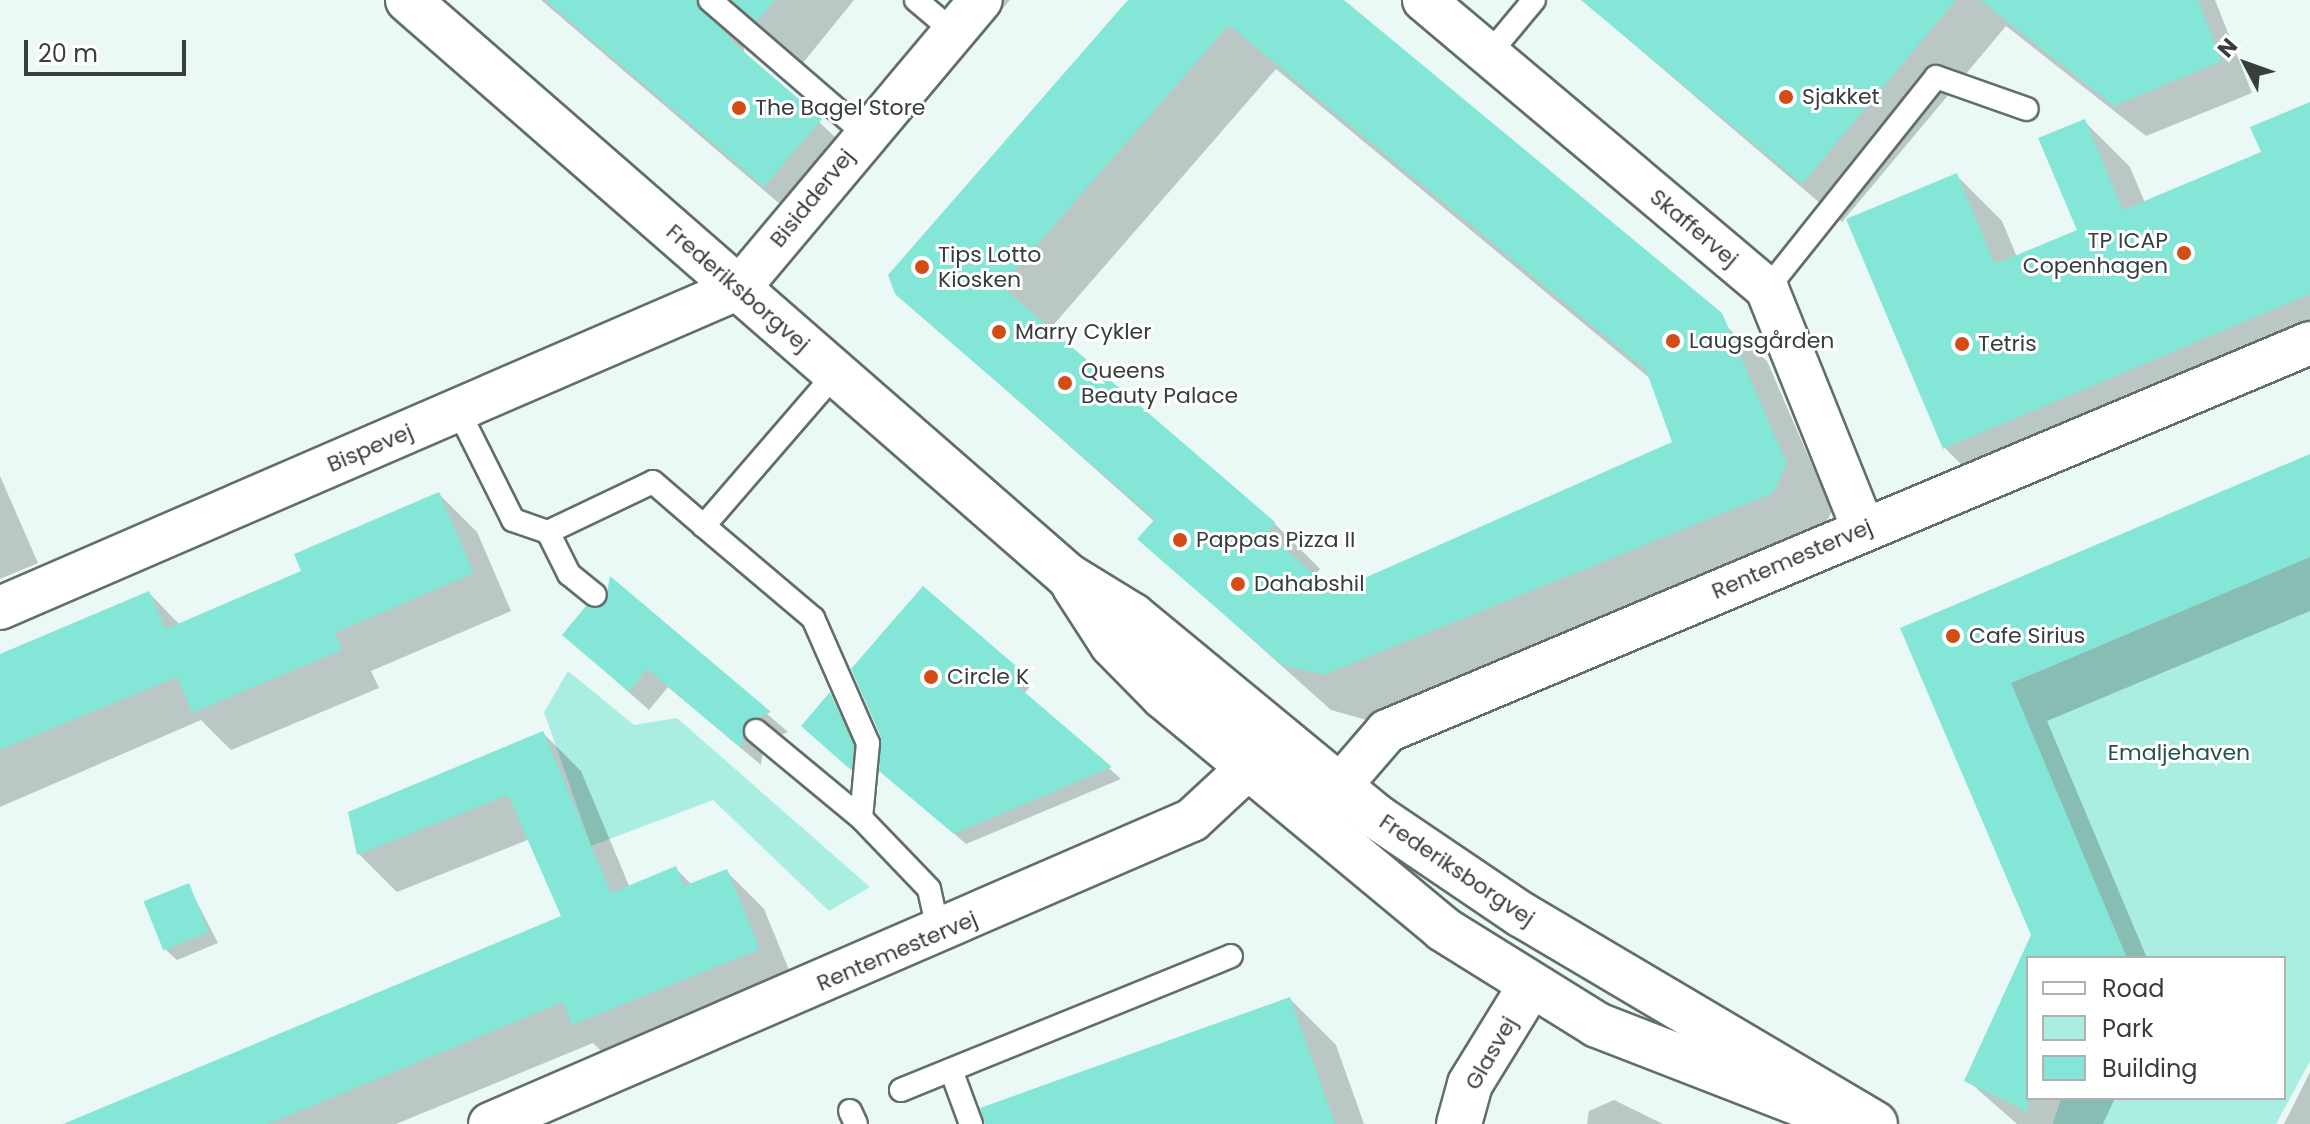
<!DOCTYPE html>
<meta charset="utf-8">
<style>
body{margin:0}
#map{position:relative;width:2310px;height:1124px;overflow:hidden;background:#eaf9f6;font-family:Poppins,sans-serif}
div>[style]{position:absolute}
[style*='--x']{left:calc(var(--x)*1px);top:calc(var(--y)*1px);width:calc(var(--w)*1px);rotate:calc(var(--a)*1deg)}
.green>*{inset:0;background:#aaede1}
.shadow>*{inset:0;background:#0003}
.building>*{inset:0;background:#83e6d6;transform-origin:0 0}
.roads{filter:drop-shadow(2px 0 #616e6c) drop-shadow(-2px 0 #616e6c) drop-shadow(0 2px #616e6c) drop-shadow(0 -2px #616e6c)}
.lane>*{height:22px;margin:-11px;padding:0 11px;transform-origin:11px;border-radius:11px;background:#fff}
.street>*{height:42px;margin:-21px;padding:0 21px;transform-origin:21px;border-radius:21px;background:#fff}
.secondary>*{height:44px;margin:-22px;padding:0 22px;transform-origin:22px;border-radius:22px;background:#fff}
.dots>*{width:22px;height:22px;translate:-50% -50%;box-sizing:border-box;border:4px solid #fff;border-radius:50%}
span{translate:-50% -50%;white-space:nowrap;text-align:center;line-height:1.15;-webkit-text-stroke:6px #fff;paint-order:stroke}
.poi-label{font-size:22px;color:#383e3d}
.left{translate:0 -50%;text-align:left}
.right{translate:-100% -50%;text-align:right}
.street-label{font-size:22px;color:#383e3d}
.park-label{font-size:22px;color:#27534c}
.legend{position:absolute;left:2026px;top:956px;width:260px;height:144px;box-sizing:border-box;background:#fff;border:2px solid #afb2b1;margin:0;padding:10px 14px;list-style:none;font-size:24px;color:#383e3d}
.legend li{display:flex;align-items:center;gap:16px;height:40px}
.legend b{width:40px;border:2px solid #afb2b1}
.north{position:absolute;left:2206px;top:24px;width:80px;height:80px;-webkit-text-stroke:6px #fff;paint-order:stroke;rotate:311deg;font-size:22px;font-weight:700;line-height:32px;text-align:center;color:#383e3d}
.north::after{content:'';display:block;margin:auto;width:28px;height:36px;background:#383e3d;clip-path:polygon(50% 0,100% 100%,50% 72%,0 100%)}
.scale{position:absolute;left:24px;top:40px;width:162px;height:36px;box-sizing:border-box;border:4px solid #383e3d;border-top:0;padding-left:10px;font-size:24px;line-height:28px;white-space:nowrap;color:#383e3d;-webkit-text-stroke:6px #fff;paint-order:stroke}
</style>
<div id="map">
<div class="green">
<i style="clip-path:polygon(2310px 557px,2310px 1061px,2276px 1124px,2053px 1124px,2061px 1098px,2284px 1098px,2284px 958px,2125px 958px,2011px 683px)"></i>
<i style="clip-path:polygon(568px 671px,634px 725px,677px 718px,870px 887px,829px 911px,713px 800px,591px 846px,544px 712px)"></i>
</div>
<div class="shadow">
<i style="clip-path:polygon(541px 0,854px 0,802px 64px,764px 32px,743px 34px,744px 52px,864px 164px,809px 229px)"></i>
<i style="clip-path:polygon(955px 0,1010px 0,987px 27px)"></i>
<i style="clip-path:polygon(evenodd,1131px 0,1340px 0,1767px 361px,1832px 511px,1818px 539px,1370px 721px,1331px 710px,1140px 539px,1155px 522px,897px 293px,1131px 0,1276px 69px,1652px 380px,1675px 443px,1332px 594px,1314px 578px,1320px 569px,1274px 523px,1049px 330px,1276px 69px)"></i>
<i style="clip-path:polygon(1582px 0,2215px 0,2252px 93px,2146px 136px,2006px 26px,1842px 222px)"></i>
<i style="clip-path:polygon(2310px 104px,2310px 358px,1990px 494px,1945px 448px,1957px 176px,2002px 221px,2017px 257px,2079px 231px,2084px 121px,2130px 167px,2145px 203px,2264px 153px)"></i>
<i style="clip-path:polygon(2310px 456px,2310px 611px,2047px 721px,2147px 958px,2028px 958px,2028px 1098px,2115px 1098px,2103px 1124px,2017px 1124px,1967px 1080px,2033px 935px,1903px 629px)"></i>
<i style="clip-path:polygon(0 476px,38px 563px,0 579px)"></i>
<i style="clip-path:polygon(439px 494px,477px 532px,511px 611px,371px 671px,379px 688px,231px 750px,201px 720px,0 807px,0 657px,149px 593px,180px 625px,304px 572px)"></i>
<i style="clip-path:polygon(612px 580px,788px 732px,764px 742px,761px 765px,668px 687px,649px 710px,564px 635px,607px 606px)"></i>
<i style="clip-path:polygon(1021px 674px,1032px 684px,1024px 694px,1121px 779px,966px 844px,893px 781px)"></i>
<i style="clip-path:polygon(830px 695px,864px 758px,862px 778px,814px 737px)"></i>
<i style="clip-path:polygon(543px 733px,581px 771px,630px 888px,676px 869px,692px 885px,726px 871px,764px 909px,796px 987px,612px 1062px,593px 1043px,396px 1124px,74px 1124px,564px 917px,530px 839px,397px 892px,359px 854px)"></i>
<i style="clip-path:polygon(188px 885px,218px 943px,177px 960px,166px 950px)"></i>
<i style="clip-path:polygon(1290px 999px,1336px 1045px,1364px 1124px,1004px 1124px)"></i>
<i style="clip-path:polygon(2310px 1072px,2310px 1124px,2284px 1124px)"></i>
<i style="clip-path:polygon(1614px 1100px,1663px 1124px,1587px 1124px,1589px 1111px)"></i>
</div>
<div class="building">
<i style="clip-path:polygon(545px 0,696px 0,737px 46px,822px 119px,764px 187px)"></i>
<i style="clip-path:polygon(731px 0,775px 0,757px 22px)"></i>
<i style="clip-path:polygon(evenodd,1128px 0,1344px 0,1722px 313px,1787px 464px,1773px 493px,1324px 675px,1282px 665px,1137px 539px,1155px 519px,895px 294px,888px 275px,1128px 0,1229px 25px,1646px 370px,1672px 442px,1333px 592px,1268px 533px,1275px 522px,1001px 286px,1229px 25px)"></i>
<i style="clip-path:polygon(1581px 0,1956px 0,1802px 184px)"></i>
<i style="clip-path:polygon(1980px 0,2198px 0,2222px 61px,2114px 106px)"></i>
<i style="clip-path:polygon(2310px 102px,2310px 294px,1943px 449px,1846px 219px,1957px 173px,1995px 264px,2077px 230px,2038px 138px,2085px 119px,2123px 210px,2261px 152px,2250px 127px)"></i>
<i style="clip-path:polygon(2310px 454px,2310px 557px,2011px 683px,2127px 958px,2028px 958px,2028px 1112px,1964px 1081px,2031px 935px,1900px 628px)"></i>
<i style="clip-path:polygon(439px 492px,474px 573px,335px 633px,342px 650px,192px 713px,177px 677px,0 750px,0 654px,149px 591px,166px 629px,301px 571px,294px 554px)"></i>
<i style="clip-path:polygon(610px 576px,771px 712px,745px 723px,741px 748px,647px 669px,629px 692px,562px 635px,586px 606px,605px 604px)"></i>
<i style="clip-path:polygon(923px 586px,1023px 672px,1014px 683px,1112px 767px,954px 834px,879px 771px,881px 737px,851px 669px)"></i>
<i style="clip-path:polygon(830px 692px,854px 745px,851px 770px,801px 726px)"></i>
<i style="clip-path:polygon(543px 731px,611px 893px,676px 866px,684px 886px,727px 869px,760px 949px,572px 1025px,563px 1002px,268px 1124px,63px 1124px,561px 916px,508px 795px,357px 855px,348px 812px)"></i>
<i style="left:189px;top:883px;width:53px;height:49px;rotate:68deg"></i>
<i style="clip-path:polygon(1290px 997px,1335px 1124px,985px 1124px,980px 1108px)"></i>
</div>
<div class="roads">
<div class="lane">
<i style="--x:710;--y:0;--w:203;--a:40.8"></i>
<i style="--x:916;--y:0;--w:50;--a:40.1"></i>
<i style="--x:1489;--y:54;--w:70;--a:-50.2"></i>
<i style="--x:1767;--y:289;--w:271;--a:-51.4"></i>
<i style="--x:1936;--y:77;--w:96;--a:19.4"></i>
<i style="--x:835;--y:374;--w:201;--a:130.8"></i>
<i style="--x:704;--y:526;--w:143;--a:40.2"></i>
<i style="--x:813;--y:618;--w:137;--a:66.3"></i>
<i style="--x:868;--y:743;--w:75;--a:95.3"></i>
<i style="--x:861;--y:818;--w:98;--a:46.2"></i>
<i style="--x:929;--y:889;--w:46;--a:77.5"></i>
<i style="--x:458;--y:410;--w:123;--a:63.4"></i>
<i style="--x:513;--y:520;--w:37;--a:19"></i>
<i style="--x:548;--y:532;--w:116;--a:-25.5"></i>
<i style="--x:653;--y:482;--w:67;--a:40.8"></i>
<i style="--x:548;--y:532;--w:47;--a:63.4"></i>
<i style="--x:569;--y:574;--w:33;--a:39"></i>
<i style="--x:756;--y:731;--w:136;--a:39.6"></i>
<i style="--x:951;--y:1070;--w:58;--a:69.7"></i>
<i style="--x:901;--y:1090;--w:356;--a:-22.1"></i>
<i style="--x:850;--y:1111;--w:14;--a:65"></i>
</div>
<div class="street">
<i style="--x:1424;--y:0;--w:449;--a:40.1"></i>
<i style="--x:1767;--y:289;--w:258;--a:68.1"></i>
<i style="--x:0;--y:608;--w:805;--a:-23.41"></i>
<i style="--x:739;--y:288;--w:376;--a:-50"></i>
<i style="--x:1318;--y:811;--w:106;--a:-49.2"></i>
<i style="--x:1387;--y:731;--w:1001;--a:-22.8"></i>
<i style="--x:490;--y:1124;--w:765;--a:-23.41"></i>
<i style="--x:1192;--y:820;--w:113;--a:-42.9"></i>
</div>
<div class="secondary">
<i style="--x:408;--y:0;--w:876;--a:41.11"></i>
<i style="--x:1068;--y:576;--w:76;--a:31.6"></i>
<i style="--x:1133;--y:616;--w:316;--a:39.5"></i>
<i style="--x:1377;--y:817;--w:175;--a:34.1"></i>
<i style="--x:1522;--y:915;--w:410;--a:30.6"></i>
<i style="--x:1074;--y:585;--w:70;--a:57.2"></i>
<i style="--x:1112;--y:644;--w:74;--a:45.5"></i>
<i style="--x:1164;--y:697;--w:363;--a:39.7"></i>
<i style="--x:1443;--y:929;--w:181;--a:31.9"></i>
<i style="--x:1597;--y:1025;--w:238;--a:21.2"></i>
<i style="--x:1459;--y:1124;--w:41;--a:-74.6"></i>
<i style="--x:1470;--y:1084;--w:116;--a:-58.4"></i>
</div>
</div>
<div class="dots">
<i style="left:1786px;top:97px;background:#d24c13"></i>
<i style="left:739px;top:108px;background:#d24c13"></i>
<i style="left:2184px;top:253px;background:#d24c13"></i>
<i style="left:922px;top:267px;background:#d24c13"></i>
<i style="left:999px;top:332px;background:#d24c13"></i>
<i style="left:1673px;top:341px;background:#d24c13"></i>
<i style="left:1962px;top:344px;background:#d24c13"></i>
<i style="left:1065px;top:383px;background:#d24c13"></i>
<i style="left:1180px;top:540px;background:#d24c13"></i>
<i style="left:1238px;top:584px;background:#d24c13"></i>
<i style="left:1953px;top:636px;background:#d24c13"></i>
<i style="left:931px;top:677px;background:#d24c13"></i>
</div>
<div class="poi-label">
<span class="left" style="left:1802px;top:97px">Sjakket</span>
<span class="left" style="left:755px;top:108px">The Bagel Store</span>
<span class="right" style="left:2168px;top:253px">TP ICAP<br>Copenhagen</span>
<span class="left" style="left:938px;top:267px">Tips Lotto<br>Kiosken</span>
<span class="left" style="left:1015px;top:332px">Marry Cykler</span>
<span class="left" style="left:1689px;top:341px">Laugsgården</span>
<span class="left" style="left:1978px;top:344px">Tetris</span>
<span class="left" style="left:1081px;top:383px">Queens<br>Beauty Palace</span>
<span class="left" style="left:1196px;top:540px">Pappas Pizza II</span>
<span class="left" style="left:1254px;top:584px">Dahabshil</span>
<span class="left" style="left:1969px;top:636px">Cafe Sirius</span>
<span class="left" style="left:947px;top:677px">Circle K</span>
</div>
<div class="street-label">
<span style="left:812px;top:198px;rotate:-51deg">Bisiddervej</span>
<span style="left:1694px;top:228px;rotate:40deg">Skaffervej</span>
<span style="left:738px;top:288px;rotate:41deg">Frederiksborgvej</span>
<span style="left:370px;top:448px;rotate:-23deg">Bispevej</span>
<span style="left:1792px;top:559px;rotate:-23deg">Rentemestervej</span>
<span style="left:1457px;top:870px;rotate:34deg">Frederiksborgvej</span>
<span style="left:897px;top:951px;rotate:-23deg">Rentemestervej</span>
<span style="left:1491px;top:1053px;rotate:-60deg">Glasvej</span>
</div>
<div class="park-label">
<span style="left:2179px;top:753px">Emaljehaven</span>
</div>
<ul class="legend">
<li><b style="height:10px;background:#fff"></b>Road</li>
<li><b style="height:22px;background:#aaede1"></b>Park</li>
<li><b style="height:22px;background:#83e6d6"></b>Building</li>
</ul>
<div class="north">N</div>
<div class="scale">20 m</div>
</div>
